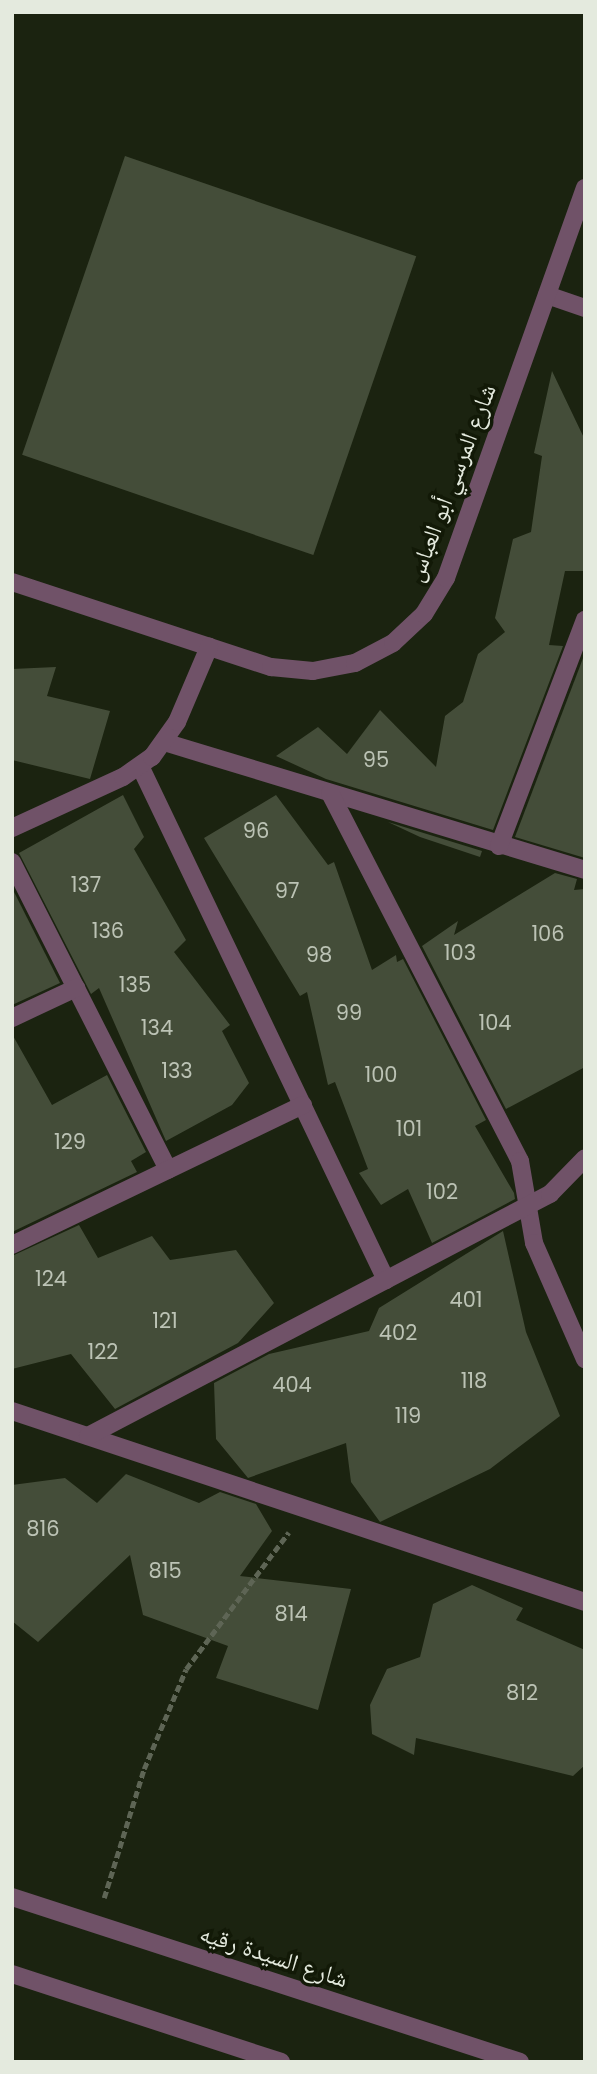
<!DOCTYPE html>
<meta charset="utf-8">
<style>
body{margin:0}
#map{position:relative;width:597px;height:2074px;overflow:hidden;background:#1b2310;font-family:Poppins,"Noto Naskh Arabic",sans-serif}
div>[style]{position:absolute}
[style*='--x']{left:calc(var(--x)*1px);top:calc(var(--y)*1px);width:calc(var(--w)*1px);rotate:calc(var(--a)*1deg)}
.building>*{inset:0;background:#444d39;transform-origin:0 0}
.path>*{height:4.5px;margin-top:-2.25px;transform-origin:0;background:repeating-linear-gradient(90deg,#5e6555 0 7px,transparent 0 10.5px)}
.minor>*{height:18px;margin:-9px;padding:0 9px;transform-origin:9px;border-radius:9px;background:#705268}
span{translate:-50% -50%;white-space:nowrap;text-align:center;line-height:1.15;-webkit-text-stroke:7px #121907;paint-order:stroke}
.number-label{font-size:21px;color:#bcc3b5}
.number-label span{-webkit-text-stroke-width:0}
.street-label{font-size:24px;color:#e4eade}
.frame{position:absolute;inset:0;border:14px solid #e4eade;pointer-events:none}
</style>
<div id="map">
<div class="building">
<i style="left:125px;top:156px;width:308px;height:316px;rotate:19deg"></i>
<i style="clip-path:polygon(552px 371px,585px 440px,585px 571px,565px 571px,549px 645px,563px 646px,493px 830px,326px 779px,276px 756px,318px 727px,347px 754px,380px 710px,436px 767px,445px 716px,463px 702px,478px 654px,505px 632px,495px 618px,513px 539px,531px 532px,542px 456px,534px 453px)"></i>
<i style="clip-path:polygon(585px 653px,585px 858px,515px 837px)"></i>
<i style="clip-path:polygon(56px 667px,47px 696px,110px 711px,90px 779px,12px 760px,12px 669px)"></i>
<i style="clip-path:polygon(123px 795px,144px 837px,134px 849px,186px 940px,174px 952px,230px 1025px,222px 1031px,249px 1083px,232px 1105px,166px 1141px,99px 988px,91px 994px,19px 853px)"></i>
<i style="clip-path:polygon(276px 795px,328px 865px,334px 862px,372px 970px,396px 955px,397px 962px,403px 959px,486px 1120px,475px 1126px,514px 1193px,515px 1199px,432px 1243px,408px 1189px,381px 1205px,359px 1173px,368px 1169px,335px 1082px,328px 1085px,307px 992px,300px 996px,204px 838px)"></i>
<i style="clip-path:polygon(388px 822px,482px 851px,480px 857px,420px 837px)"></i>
<i style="clip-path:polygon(555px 873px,577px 879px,574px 890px,585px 889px,585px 1067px,506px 1109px,422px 946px,458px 921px,454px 935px)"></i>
<i style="clip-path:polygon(12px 888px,60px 983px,12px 1005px)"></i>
<i style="clip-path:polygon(12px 1034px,52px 1105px,107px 1075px,146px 1152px,131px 1161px,137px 1172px,12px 1232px)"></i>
<i style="clip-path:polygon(79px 1225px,98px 1258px,152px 1236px,170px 1260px,236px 1250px,274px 1303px,238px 1343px,115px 1409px,71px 1354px,12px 1369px,12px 1256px)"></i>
<i style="clip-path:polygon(503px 1231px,526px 1332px,560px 1416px,490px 1469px,380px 1522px,351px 1482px,346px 1443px,248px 1478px,216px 1439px,214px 1383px,269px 1354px,369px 1331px,379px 1308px)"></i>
<i style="clip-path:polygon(126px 1474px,199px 1503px,220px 1492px,256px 1504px,272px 1531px,240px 1576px,351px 1589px,318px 1710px,216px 1678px,228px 1646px,143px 1615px,130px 1555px,38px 1642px,12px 1621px,12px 1485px,65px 1478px,97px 1503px)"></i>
<i style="clip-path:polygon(472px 1585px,523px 1608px,516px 1620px,585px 1650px,585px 1765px,573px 1776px,416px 1738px,414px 1755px,372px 1734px,370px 1705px,387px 1669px,420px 1657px,433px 1604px)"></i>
</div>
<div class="path">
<i style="--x:104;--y:1898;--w:135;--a:-72.8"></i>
<i style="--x:144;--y:1769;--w:108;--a:-67.2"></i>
<i style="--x:186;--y:1669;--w:171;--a:-53.1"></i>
</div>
<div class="minor">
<i style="--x:547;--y:295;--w:40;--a:18.9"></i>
<i style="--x:12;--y:582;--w:273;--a:18.2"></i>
<i style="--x:271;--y:667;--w:42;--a:5.4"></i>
<i style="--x:313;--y:671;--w:43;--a:-10.8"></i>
<i style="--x:355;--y:663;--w:43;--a:-27.8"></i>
<i style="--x:393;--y:643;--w:42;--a:-43.1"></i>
<i style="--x:424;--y:614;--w:42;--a:-58.6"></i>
<i style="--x:446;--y:578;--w:414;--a:-70.4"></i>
<i style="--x:164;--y:742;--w:440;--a:16.9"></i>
<i style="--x:140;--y:766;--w:570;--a:64.42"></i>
<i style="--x:330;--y:793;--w:414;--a:62.7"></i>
<i style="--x:520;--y:1161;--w:83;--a:80.3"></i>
<i style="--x:534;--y:1243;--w:127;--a:66.3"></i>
<i style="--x:12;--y:828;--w:122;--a:-24.7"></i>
<i style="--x:123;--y:777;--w:35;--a:-35"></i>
<i style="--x:152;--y:757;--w:43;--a:-54.5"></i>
<i style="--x:177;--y:722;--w:82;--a:-66.9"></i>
<i style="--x:499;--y:846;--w:242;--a:-69.2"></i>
<i style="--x:12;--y:862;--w:345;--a:63.1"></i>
<i style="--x:12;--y:1018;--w:71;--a:-25.1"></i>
<i style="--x:12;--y:1245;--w:323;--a:-25.7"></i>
<i style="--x:12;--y:1411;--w:604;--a:18.43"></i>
<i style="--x:88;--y:1436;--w:522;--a:-27.65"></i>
<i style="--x:550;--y:1194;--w:50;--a:-45.8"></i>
<i style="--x:12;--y:1897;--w:534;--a:17.99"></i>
<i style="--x:12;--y:1974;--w:283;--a:18.1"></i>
</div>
<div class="number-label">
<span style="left:376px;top:760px">95</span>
<span style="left:256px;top:831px">96</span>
<span style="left:86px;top:885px">137</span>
<span style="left:287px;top:891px">97</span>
<span style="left:108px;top:931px">136</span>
<span style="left:548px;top:934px">106</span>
<span style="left:460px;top:953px">103</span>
<span style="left:319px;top:955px">98</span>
<span style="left:135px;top:985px">135</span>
<span style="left:349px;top:1013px">99</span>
<span style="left:495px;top:1023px">104</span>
<span style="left:157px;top:1028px">134</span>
<span style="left:177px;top:1071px">133</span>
<span style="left:381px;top:1075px">100</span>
<span style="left:409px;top:1129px">101</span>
<span style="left:70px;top:1142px">129</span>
<span style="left:442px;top:1192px">102</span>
<span style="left:51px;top:1279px">124</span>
<span style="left:466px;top:1300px">401</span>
<span style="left:165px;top:1321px">121</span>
<span style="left:398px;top:1333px">402</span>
<span style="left:103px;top:1352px">122</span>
<span style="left:474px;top:1381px">118</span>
<span style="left:292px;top:1385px">404</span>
<span style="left:408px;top:1416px">119</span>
<span style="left:43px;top:1529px">816</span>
<span style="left:165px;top:1571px">815</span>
<span style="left:291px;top:1614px">814</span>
<span style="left:522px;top:1693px">812</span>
</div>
<div class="street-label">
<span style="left:451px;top:483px;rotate:-69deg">شارع المرسي أبو العباس</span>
<span style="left:274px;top:1956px;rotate:18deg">شارع السيدة رقيه</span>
</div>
<div class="frame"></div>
</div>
